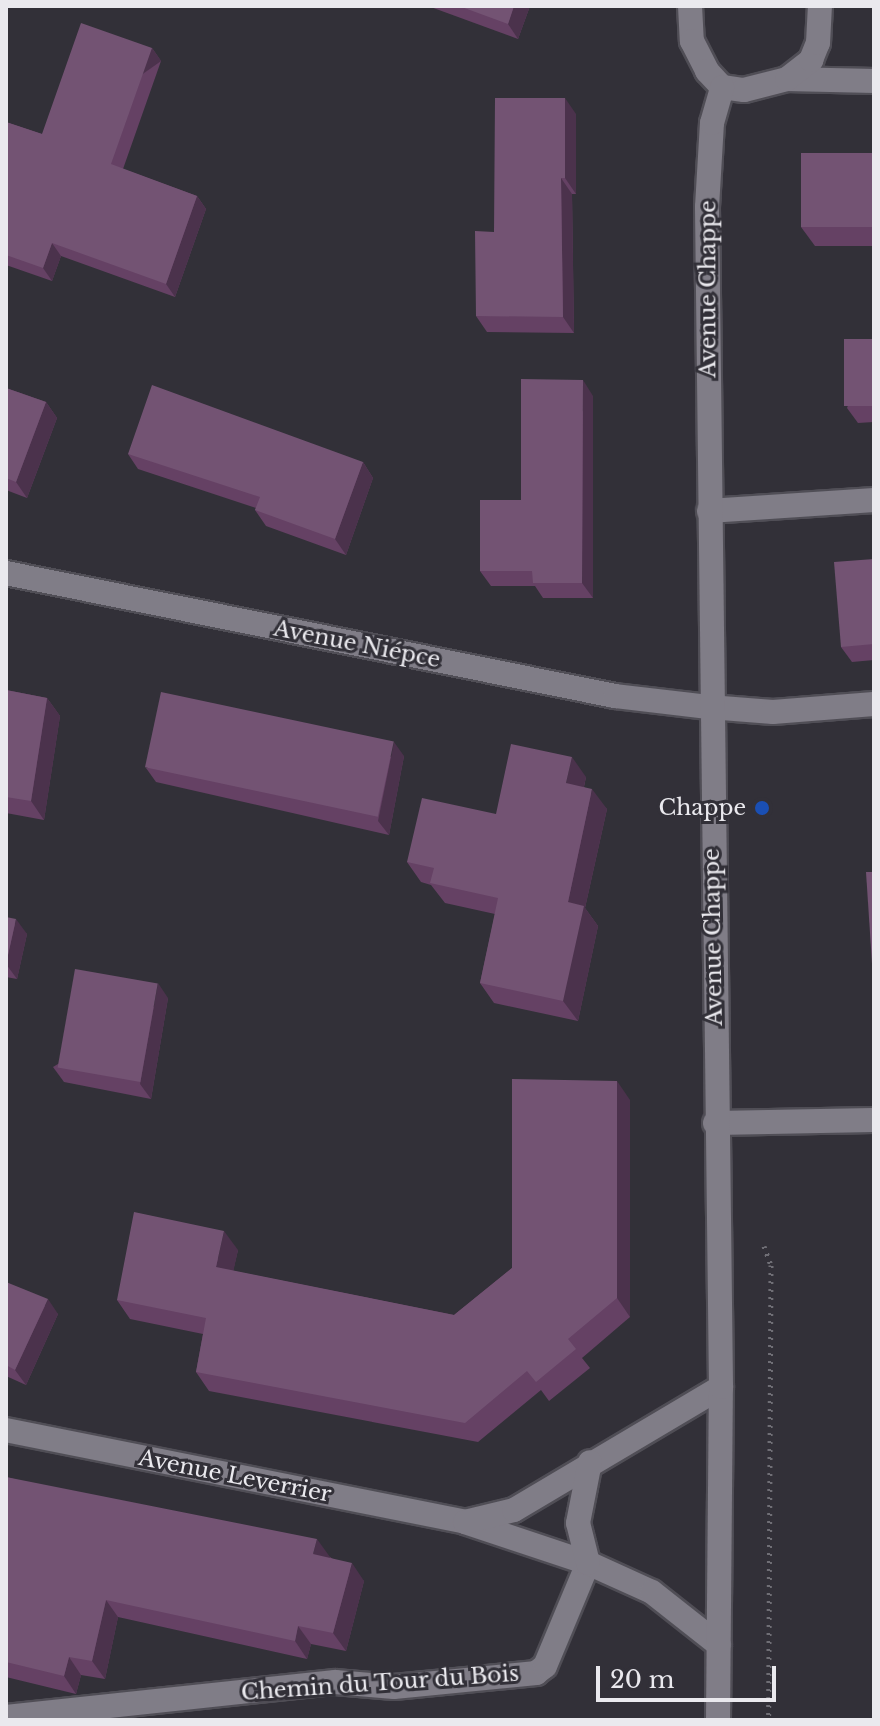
<!DOCTYPE html>
<meta charset="utf-8">
<style>
body{margin:0}
#map{position:relative;width:880px;height:1726px;overflow:hidden;background:#323038;font-family:"Libre Baskerville",serif}
div>[style]{position:absolute}
[style*='--x']{left:calc(var(--x)*1px);top:calc(var(--y)*1px);width:calc(var(--w)*1px);rotate:calc(var(--a)*1deg)}
.path>*{height:5px;margin-top:-2.5px;transform-origin:0;background:repeating-linear-gradient(90deg,#6f6e75 0 2px,transparent 0 8px)}
.roads{filter:drop-shadow(2px 0 #504e56) drop-shadow(-2px 0 #504e56) drop-shadow(0 2px #504e56) drop-shadow(0 -2px #504e56)}
.service>*{height:24px;margin:-12px;padding:0 12px;transform-origin:12px;border-radius:12px;background:#807d87}
.minor>*{height:24px;margin:-12px;padding:0 12px;transform-origin:12px;border-radius:12px;background:#807d87}
.tertiary>*{height:24px;margin:-12px;padding:0 12px;transform-origin:12px;border-radius:12px;background:#807d87}
.wall>*{inset:0;background:#654164}
.shaded-wall>*{inset:0;background:#4b324c;transform-origin:0 0}
.building>*{inset:0;background:#735373;transform-origin:0 0}
.dots>*{width:22px;height:22px;translate:-50% -50%;box-sizing:border-box;border:4px solid #323038;border-radius:50%}
span{translate:-50% -50%;white-space:nowrap;text-align:center;line-height:1.15;-webkit-text-stroke:6px #323038;paint-order:stroke}
.street-label{font-size:22px;color:#eae9ee}
.poi-label{font-size:22px;color:#eae9ee}
.right{translate:-100% -50%;text-align:right}
.frame{position:absolute;inset:0;border:8px solid #eae9ee;pointer-events:none}
.scale{position:absolute;left:596px;top:1666px;width:180px;height:36px;box-sizing:border-box;border:4px solid #eae9ee;border-top:0;padding-left:10px;font-size:24px;line-height:28px;white-space:nowrap;color:#eae9ee;-webkit-text-stroke:6px #323038;paint-order:stroke}
</style>
<div id="map">
<div class="path">
<i style="--x:764;--y:1246;--w:20;--a:70"></i>
<i style="--x:771;--y:1265;--w:455;--a:90.3"></i>
</div>
<div class="roads">
<div class="service">
<i style="--x:709;--y:707;--w:64;--a:4.5"></i>
<i style="--x:773;--y:712;--w:101;--a:-4.5"></i>
<i style="--x:715;--y:1123;--w:159;--a:-1.1"></i>
<i style="--x:6;--y:1717;--w:331;--a:-6.1"></i>
<i style="--x:335;--y:1682;--w:59;--a:4.8"></i>
<i style="--x:394;--y:1687;--w:143;--a:-5.6"></i>
<i style="--x:536;--y:1673;--w:11;--a:-38"></i>
<i style="--x:545;--y:1666;--w:112;--a:-67.3"></i>
</div>
<div class="minor">
<i style="--x:787;--y:79;--w:87;--a:1.3"></i>
<i style="--x:709;--y:511;--w:165;--a:-3.8"></i>
<i style="--x:6;--y:573;--w:621;--a:11.42"></i>
<i style="--x:615;--y:696;--w:95;--a:6.7"></i>
<i style="--x:6;--y:1430;--w:468;--a:11.3"></i>
<i style="--x:465;--y:1522;--w:130;--a:18.4"></i>
<i style="--x:588;--y:1563;--w:70;--a:24.4"></i>
<i style="--x:652;--y:1592;--w:85;--a:38.3"></i>
<i style="--x:465;--y:1522;--w:50;--a:-13.8"></i>
<i style="--x:514;--y:1510;--w:241;--a:-30.7"></i>
<i style="--x:588;--y:1563;--w:41;--a:-104"></i>
<i style="--x:578;--y:1523;--w:62;--a:-78.9"></i>
</div>
<div class="tertiary">
<i style="--x:690;--y:6;--w:35;--a:87"></i>
<i style="--x:692;--y:41;--w:34;--a:63"></i>
<i style="--x:707;--y:71;--w:22;--a:47"></i>
<i style="--x:722;--y:87;--w:22;--a:8"></i>
<i style="--x:744;--y:90;--w:44;--a:-14.3"></i>
<i style="--x:787;--y:79;--w:31;--a:-38"></i>
<i style="--x:811;--y:60;--w:18;--a:-68"></i>
<i style="--x:818;--y:43;--w:37;--a:-87"></i>
<i style="--x:718;--y:1720;--w:333;--a:-89.5"></i>
<i style="--x:721;--y:1387;--w:1180;--a:-90.68"></i>
<i style="--x:707;--y:207;--w:84;--a:-86.6"></i>
<i style="--x:712;--y:123;--w:37;--a:-74"></i>
</div>
</div>
<div class="wall">
<i style="clip-path:polygon(428px 6px,530px 6px,518px 39px)"></i>
<i style="clip-path:polygon(152px 48px,161px 61px,123px 169px,197px 196px,206px 209px,175px 297px,61px 256px,52px 281px,6px 265px,6px 122px,42px 134px)"></i>
<i style="clip-path:polygon(576px 114px,576px 194px,572px 194px,574px 333px,487px 332px,476px 316px,494px 232px)"></i>
<i style="clip-path:polygon(874px 153px,874px 246px,815px 246px,801px 227px)"></i>
<i style="clip-path:polygon(874px 339px,874px 422px,858px 423px,847px 408px)"></i>
<i style="clip-path:polygon(6px 388px,46px 402px,57px 418px,27px 498px,6px 490px)"></i>
<i style="clip-path:polygon(593px 396px,593px 598px,543px 598px,535px 586px,491px 586px,480px 571px,521px 500px)"></i>
<i style="clip-path:polygon(128px 454px,363px 462px,373px 478px,346px 555px,266px 526px,255px 510px,256px 508px,138px 469px)"></i>
<i style="clip-path:polygon(874px 559px,874px 660px,852px 662px,841px 647px)"></i>
<i style="clip-path:polygon(6px 690px,47px 698px,60px 716px,44px 820px,6px 813px)"></i>
<i style="clip-path:polygon(404px 756px,389px 835px,156px 782px,146px 768px)"></i>
<i style="clip-path:polygon(586px 777px,584px 787px,607px 809px,585px 908px,598px 926px,578px 1021px,494px 1003px,480px 983px,495px 914px,445px 903px,431px 885px,421px 882px,407px 862px,496px 814px)"></i>
<i style="clip-path:polygon(6px 917px,27px 934px,17px 979px,6px 977px)"></i>
<i style="clip-path:polygon(168px 998px,151px 1099px,64px 1082px,53px 1067px)"></i>
<i style="clip-path:polygon(630px 1100px,630px 1317px,582px 1358px,590px 1368px,549px 1401px,541px 1390px,478px 1442px,209px 1391px,196px 1372px,203px 1334px,130px 1319px,117px 1300px,238px 1250px,233px 1271px,454px 1315px,512px 1268px)"></i>
<i style="clip-path:polygon(6px 1282px,58px 1314px,26px 1385px,6px 1376px)"></i>
<i style="clip-path:polygon(6px 1477px,330px 1557px,364px 1581px,346px 1651px,311px 1644px,307px 1659px,118px 1617px,105px 1679px,81px 1675px,76px 1694px,6px 1677px)"></i>
</div>
<div class="shaded-wall">
<i style="clip-path:polygon(514px 6px,530px 6px,518px 39px,508px 24px)"></i>
<i style="left:152px;top:48px;width:16px;height:123px;rotate:55deg"></i>
<i style="clip-path:polygon(565px 98px,576px 114px,576px 194px,565px 178px)"></i>
<i style="clip-path:polygon(561px 178px,572px 194px,574px 333px,563px 317px)"></i>
<i style="clip-path:polygon(197px 196px,206px 209px,175px 297px,166px 284px)"></i>
<i style="clip-path:polygon(52px 243px,61px 256px,52px 281px,43px 268px)"></i>
<i style="clip-path:polygon(583px 380px,593px 396px,593px 598px,582px 583px)"></i>
<i style="clip-path:polygon(46px 402px,57px 418px,27px 498px,16px 482px)"></i>
<i style="clip-path:polygon(363px 462px,373px 478px,346px 555px,335px 539px)"></i>
<i style="clip-path:polygon(47px 698px,60px 716px,44px 820px,31px 801px)"></i>
<i style="clip-path:polygon(394px 742px,404px 756px,389px 835px,378px 821px)"></i>
<i style="clip-path:polygon(572px 757px,586px 777px,580px 803px,566px 783px)"></i>
<i style="clip-path:polygon(592px 789px,607px 809px,585px 908px,598px 926px,578px 1021px,563px 1001px,568px 902px)"></i>
<i style="clip-path:polygon(16px 919px,27px 934px,17px 979px,6px 964px)"></i>
<i style="clip-path:polygon(158px 983px,168px 998px,151px 1099px,140px 1084px)"></i>
<i style="clip-path:polygon(617px 1081px,630px 1100px,630px 1317px,617px 1298px)"></i>
<i style="clip-path:polygon(224px 1231px,238px 1250px,230px 1286px,216px 1267px)"></i>
<i style="clip-path:polygon(48px 1299px,58px 1314px,26px 1385px,15px 1370px)"></i>
<i style="clip-path:polygon(317px 1539px,330px 1557px,326px 1572px,313px 1554px)"></i>
<i style="clip-path:polygon(352px 1563px,364px 1581px,346px 1651px,333px 1633px)"></i>
<i style="clip-path:polygon(106px 1600px,118px 1617px,105px 1679px,92px 1661px)"></i>
<i style="clip-path:polygon(298px 1626px,311px 1644px,307px 1659px,295px 1641px)"></i>
<i style="clip-path:polygon(69px 1657px,81px 1675px,76px 1694px,64px 1676px)"></i>
</div>
<div class="building">
<i style="clip-path:polygon(459px 6px,514px 6px,508px 24px)"></i>
<i style="clip-path:polygon(81px 23px,152px 48px,111px 164px,197px 196px,166px 284px,52px 243px,43px 268px,6px 255px,6px 122px,42px 134px)"></i>
<i style="clip-path:polygon(495px 98px,565px 98px,565px 178px,561px 178px,563px 317px,476px 316px,475px 231px,494px 232px)"></i>
<i style="left:801px;top:153px;width:73px;height:74px"></i>
<i style="left:874px;top:339px;width:67px;height:30px;rotate:90deg"></i>
<i style="clip-path:polygon(521px 379px,583px 380px,582px 583px,533px 583px,532px 571px,480px 571px,480px 500px,521px 500px)"></i>
<i style="clip-path:polygon(152px 385px,363px 462px,335px 539px,255px 510px,260px 497px,128px 454px)"></i>
<i style="clip-path:polygon(6px 388px,46px 402px,16px 482px,6px 478px)"></i>
<i style="clip-path:polygon(874px 559px,874px 644px,841px 647px,834px 562px)"></i>
<i style="clip-path:polygon(6px 690px,47px 698px,31px 801px,6px 797px)"></i>
<i style="left:161px;top:692px;width:238px;height:77px;rotate:12deg"></i>
<i style="clip-path:polygon(511px 744px,572px 757px,566px 783px,592px 789px,568px 902px,584px 906px,563px 1001px,480px 983px,498px 898px,430px 883px,434px 868px,407px 862px,422px 798px,496px 814px)"></i>
<i style="clip-path:polygon(866px 872px,874px 872px,874px 994px)"></i>
<i style="clip-path:polygon(6px 917px,16px 919px,6px 964px)"></i>
<i style="left:75px;top:969px;width:84px;height:100px;rotate:10deg"></i>
<i style="clip-path:polygon(512px 1079px,617px 1081px,617px 1298px,568px 1339px,576px 1349px,536px 1382px,527px 1371px,465px 1423px,196px 1372px,206px 1318px,117px 1300px,134px 1212px,224px 1231px,216px 1267px,454px 1315px,512px 1268px)"></i>
<i style="clip-path:polygon(6px 1282px,48px 1299px,15px 1370px,6px 1365px)"></i>
<i style="clip-path:polygon(6px 1477px,317px 1539px,313px 1554px,352px 1563px,333px 1633px,298px 1626px,295px 1641px,106px 1600px,92px 1661px,69px 1657px,64px 1676px,6px 1662px)"></i>
</div>
<div class="dots">
<i style="left:762px;top:808px;background:#1a4fb4"></i>
</div>
<div class="street-label">
<span style="left:708px;top:289px;rotate:-90deg">Avenue Chappe</span>
<span style="left:357px;top:644px;rotate:11deg">Avenue Niépce</span>
<span style="left:713px;top:937px;rotate:-91deg">Avenue Chappe</span>
<span style="left:235px;top:1476px;rotate:11deg">Avenue Leverrier</span>
<span style="left:380px;top:1683px;rotate:-4deg">Chemin du Tour du Bois</span>
</div>
<div class="poi-label">
<span class="right" style="left:746px;top:808px">Chappe</span>
</div>
<div class="frame"></div>
<div class="scale">20 m</div>
</div>
